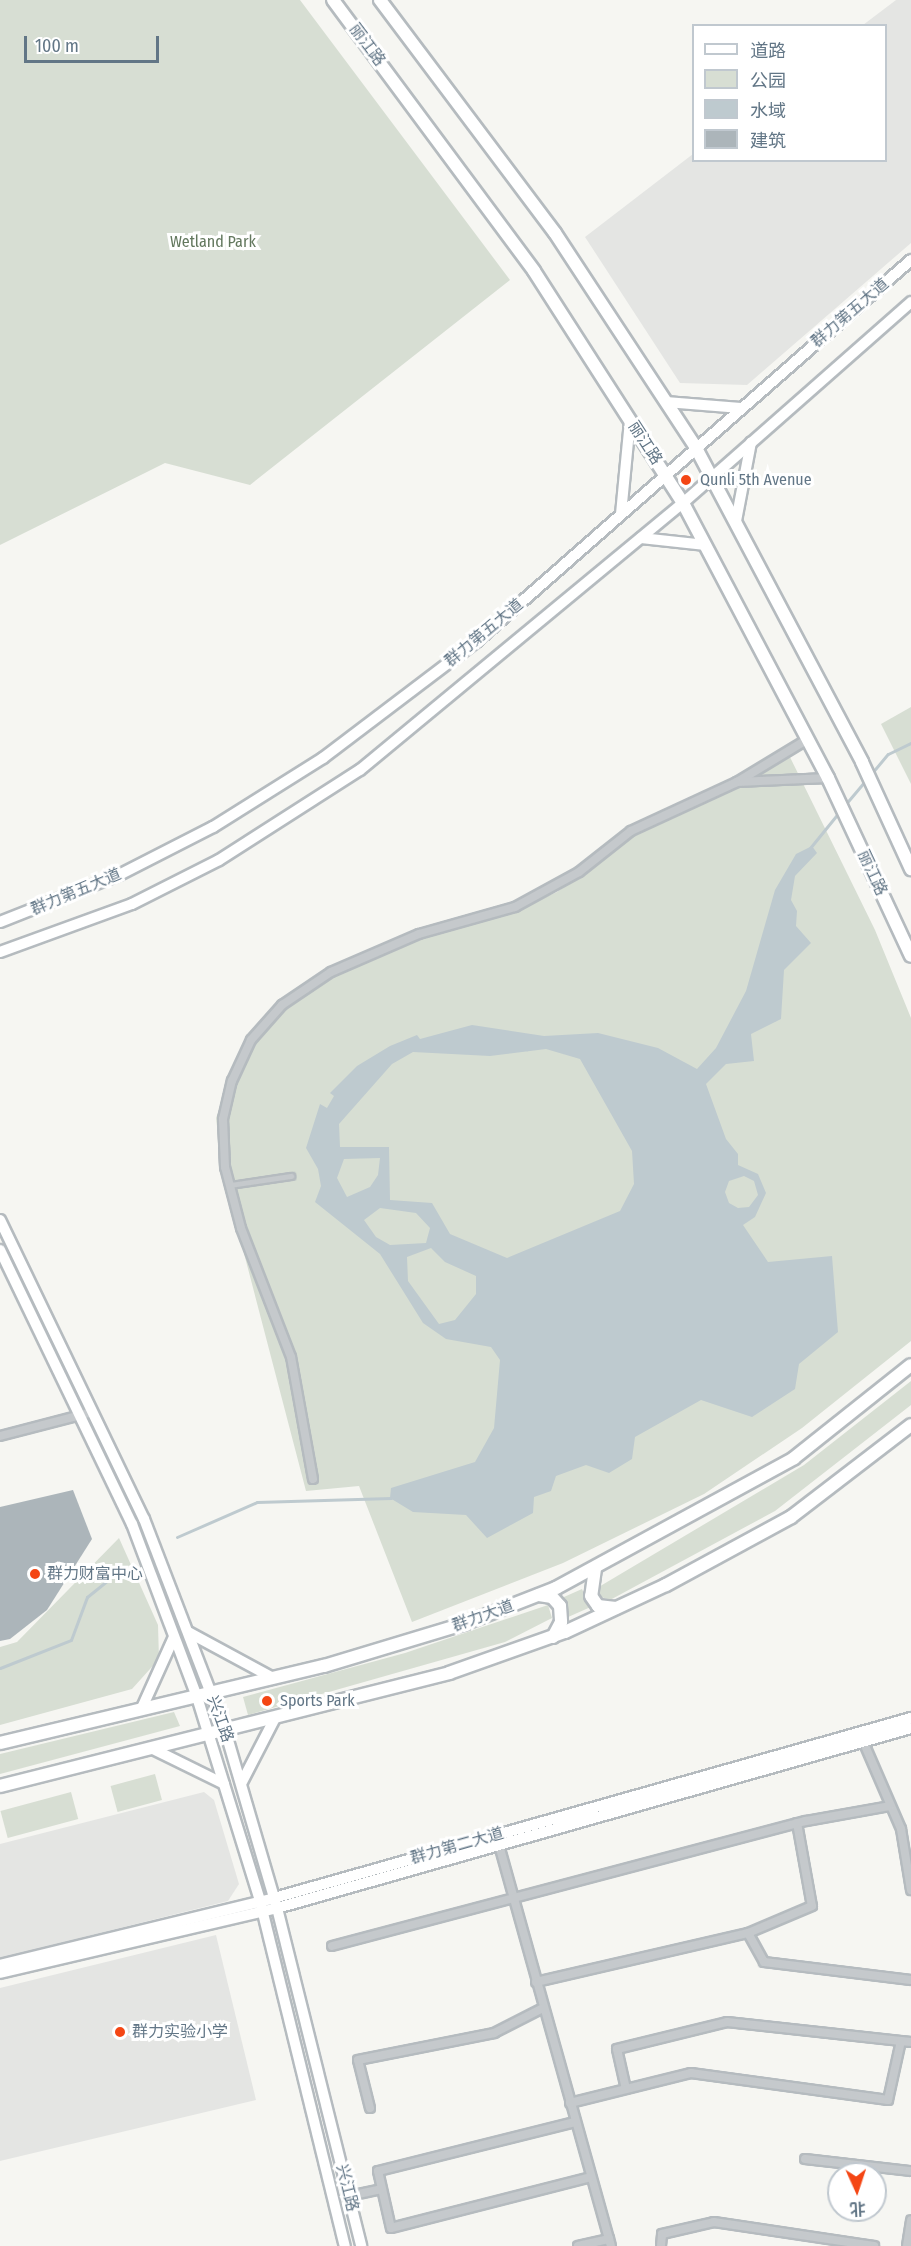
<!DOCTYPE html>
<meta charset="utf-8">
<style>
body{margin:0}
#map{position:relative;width:911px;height:2246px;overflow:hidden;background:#f6f6f2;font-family:"Fira Sans Condensed","Noto Sans SC",sans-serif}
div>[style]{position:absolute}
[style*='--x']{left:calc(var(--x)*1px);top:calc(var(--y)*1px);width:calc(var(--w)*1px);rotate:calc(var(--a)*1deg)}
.built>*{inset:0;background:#e4e5e3}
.green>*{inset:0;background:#d7ded3;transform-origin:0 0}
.water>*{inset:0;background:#becacf}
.stream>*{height:3px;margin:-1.5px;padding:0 1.5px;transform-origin:1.5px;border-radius:1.5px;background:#becacf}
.building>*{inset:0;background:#acb5ba}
.roads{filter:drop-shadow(2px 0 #b5bbbf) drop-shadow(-2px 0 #b5bbbf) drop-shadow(0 2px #b5bbbf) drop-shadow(0 -2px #b5bbbf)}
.pedestrian>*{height:5px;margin:-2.5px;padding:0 2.5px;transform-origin:2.5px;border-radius:2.5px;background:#c5c9cc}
.minor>*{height:8px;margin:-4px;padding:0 4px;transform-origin:4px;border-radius:4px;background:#c5c9cc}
.secondary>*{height:10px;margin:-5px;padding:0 5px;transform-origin:5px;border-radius:5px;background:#fff}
.primary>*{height:12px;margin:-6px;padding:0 6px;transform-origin:6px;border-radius:6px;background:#fff}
.dots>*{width:16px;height:16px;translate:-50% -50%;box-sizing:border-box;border:3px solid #fff;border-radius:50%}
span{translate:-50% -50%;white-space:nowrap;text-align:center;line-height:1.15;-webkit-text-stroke:6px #fff;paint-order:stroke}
.street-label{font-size:16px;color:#627686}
.park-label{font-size:16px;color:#63785e}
.poi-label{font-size:16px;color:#627686}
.left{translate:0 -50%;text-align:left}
.legend{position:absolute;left:692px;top:24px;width:195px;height:138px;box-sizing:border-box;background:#fff;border:2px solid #c0c8cf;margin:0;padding:8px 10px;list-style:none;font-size:18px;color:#627686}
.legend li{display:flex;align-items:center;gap:12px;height:30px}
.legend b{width:30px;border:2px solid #c0c8cf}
.north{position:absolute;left:827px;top:2162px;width:60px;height:60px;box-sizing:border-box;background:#fff;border:2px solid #c0c8cf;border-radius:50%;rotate:177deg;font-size:16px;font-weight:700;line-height:24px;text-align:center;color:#627686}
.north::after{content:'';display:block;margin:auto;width:21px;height:27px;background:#f44614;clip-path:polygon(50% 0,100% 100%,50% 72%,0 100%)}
.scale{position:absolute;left:24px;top:36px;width:135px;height:27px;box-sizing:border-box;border:3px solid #627686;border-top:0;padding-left:8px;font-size:18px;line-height:21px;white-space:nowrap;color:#627686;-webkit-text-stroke:4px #fff;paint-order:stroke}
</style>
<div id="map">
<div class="built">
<i style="clip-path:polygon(896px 0,911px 0,911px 243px,747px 385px,680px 383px,585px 237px,693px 154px,694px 160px,886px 160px,886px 26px,863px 25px)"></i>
<i style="clip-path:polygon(204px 1792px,214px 1800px,239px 1884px,228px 1901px,0 1958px,0 1844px)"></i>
<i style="clip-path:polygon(216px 1935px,256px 2100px,0 2161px,0 1988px)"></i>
</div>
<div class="green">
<i style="clip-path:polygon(0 0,300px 0,510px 280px,250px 485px,165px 463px,0 545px)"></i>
<i style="clip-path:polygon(911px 707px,911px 784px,881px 724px)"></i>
<i style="clip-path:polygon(786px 749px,875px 930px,911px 1018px,911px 1341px,802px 1428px,704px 1494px,563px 1563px,412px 1622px,359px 1486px,306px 1491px,222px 1169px,216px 1118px,242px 1047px,278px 1005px,346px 965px,426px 929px,505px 916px,557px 892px,643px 830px)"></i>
<i style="clip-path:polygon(911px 1381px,911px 1405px,775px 1511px,610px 1600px,598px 1596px,597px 1588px,804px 1465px)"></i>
<i style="clip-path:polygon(119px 1538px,158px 1625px,159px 1659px,132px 1689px,0 1725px,0 1647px,17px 1642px)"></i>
<i style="left:582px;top:1589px;width:20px;height:24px;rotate:66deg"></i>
<i style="clip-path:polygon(548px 1605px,552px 1618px,505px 1642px,248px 1715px,243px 1697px,405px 1653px)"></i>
<i style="clip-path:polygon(174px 1712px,180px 1726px,0 1774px,0 1754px)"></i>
<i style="left:155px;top:1774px;width:27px;height:46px;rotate:75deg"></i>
<i style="left:71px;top:1792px;width:28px;height:73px;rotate:75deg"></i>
</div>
<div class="water">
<i style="clip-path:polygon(evenodd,812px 846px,817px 853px,795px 876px,791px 900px,797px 911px,796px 926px,811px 943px,784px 970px,781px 1019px,751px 1034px,754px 1061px,726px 1064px,706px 1084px,726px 1139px,738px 1154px,738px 1165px,758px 1174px,766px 1193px,755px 1217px,743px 1225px,768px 1262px,832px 1256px,838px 1332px,799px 1364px,795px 1389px,752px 1417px,701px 1400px,635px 1437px,632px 1459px,609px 1473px,586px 1465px,556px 1476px,551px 1491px,534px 1497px,533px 1513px,487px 1538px,466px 1515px,413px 1512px,390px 1498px,391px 1488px,475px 1462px,494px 1428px,500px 1360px,491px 1347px,446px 1339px,423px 1323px,380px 1254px,315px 1202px,321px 1186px,318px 1169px,306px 1148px,320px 1104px,327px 1108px,334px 1096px,330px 1093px,357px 1066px,390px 1046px,417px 1035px,420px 1039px,472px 1025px,544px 1036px,598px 1033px,658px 1048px,697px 1069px,716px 1048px,746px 991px,775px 890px,796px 854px,812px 846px,546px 1049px,580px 1059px,632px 1151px,634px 1184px,620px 1211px,507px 1258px,450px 1234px,432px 1203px,390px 1200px,389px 1147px,340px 1147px,339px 1124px,392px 1064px,413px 1052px,490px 1056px,546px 1049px,812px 846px,380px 1158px,378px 1175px,370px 1187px,347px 1197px,337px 1178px,344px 1159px,380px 1158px,812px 846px,744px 1176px,754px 1181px,758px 1195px,749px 1207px,738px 1208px,729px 1203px,725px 1192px,729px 1181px,744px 1176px,812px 846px,380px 1208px,416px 1213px,430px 1228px,426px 1243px,390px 1245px,376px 1237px,364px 1220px,380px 1208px,812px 846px,431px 1248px,445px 1262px,476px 1276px,476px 1294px,455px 1320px,439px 1324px,408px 1281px,407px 1257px,431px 1248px)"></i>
</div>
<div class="stream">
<i style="--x:871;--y:774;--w:26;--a:-50"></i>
<i style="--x:888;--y:754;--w:25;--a:-26"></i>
<i style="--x:844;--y:806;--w:35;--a:-50"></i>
<i style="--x:810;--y:848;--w:48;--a:-51"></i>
<i style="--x:177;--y:1537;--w:87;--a:-23.6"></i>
<i style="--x:257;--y:1502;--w:134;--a:-1.7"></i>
<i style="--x:0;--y:1668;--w:76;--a:-21.5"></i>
<i style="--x:71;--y:1640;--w:46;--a:-69.6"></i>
<i style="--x:87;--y:1597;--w:38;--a:-39"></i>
</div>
<div class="building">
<i style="clip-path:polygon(73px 1490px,92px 1539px,47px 1610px,10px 1639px,0 1641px,0 1507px)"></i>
</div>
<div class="roads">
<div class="pedestrian">
<i style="--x:230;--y:1185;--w:62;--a:-8.4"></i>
</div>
<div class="minor">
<i style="--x:808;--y:739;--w:83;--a:148.8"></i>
<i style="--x:737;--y:782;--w:91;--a:-2.5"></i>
<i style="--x:0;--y:1436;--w:96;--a:-14.5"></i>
<i style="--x:313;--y:1479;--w:124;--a:-100.2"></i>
<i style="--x:291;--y:1357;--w:138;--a:-111.2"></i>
<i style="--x:241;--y:1228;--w:63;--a:-104.7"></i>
<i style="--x:225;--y:1167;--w:48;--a:-92.4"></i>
<i style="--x:223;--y:1119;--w:39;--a:-77"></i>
<i style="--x:232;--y:1081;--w:45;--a:-65.1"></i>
<i style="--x:251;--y:1040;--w:47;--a:-48.5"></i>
<i style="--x:282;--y:1005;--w:59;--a:-34"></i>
<i style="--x:331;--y:972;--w:96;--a:-23.4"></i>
<i style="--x:419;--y:934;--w:100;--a:-15.7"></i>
<i style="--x:515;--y:907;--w:73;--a:-28.7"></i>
<i style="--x:579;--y:872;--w:66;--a:-38.3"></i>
<i style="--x:631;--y:831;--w:117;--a:-24.8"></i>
<i style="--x:863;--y:1741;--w:96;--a:66.6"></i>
<i style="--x:901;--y:1829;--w:62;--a:80.7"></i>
<i style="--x:797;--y:1823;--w:84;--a:79.8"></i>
<i style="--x:812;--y:1906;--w:69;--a:157.1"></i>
<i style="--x:748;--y:1933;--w:33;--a:61"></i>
<i style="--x:764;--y:1962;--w:148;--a:7"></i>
<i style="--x:499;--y:1845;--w:416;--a:74.4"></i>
<i style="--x:332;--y:1946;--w:490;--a:-14.8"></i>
<i style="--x:806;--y:1821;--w:85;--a:-10.1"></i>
<i style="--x:536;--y:1982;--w:218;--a:-13"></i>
<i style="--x:626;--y:2089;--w:41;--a:-102.7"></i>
<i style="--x:617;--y:2049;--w:113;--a:-13.8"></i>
<i style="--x:727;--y:2022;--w:175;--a:6.2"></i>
<i style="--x:570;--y:2103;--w:125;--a:-13.9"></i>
<i style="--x:691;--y:2073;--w:199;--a:7.8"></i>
<i style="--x:888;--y:2100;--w:60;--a:-77.6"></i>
<i style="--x:901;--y:2041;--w:10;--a:6"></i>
<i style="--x:370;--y:2108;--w:49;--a:-104"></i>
<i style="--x:358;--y:2060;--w:139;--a:-11.2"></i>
<i style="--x:494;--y:2033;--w:55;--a:-27"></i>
<i style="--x:575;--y:2122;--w:203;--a:166"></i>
<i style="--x:378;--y:2171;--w:58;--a:77.2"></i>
<i style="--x:391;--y:2228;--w:206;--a:-14.3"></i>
<i style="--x:805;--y:2159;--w:107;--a:6.5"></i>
<i style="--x:349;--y:2196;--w:33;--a:-12"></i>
<i style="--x:578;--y:2246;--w:32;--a:-13"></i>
<i style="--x:661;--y:2246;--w:12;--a:-85"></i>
<i style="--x:662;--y:2234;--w:53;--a:-13"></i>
<i style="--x:714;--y:2222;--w:162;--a:8.5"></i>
<i style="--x:907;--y:2246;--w:26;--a:-81"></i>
</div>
<div class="secondary">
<i style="--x:666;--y:402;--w:75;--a:4.6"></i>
<i style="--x:621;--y:514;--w:94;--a:-84.5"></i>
<i style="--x:736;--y:521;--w:80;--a:-79.2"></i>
<i style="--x:641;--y:538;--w:65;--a:6.1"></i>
<i style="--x:0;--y:922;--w:128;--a:-21.6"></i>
<i style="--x:119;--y:875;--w:106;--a:-27.1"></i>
<i style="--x:213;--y:827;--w:130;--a:-32.1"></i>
<i style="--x:323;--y:758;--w:192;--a:-37.2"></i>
<i style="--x:476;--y:642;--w:579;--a:-41.29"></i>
<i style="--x:0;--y:952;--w:140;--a:-20"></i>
<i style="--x:132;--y:904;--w:97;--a:-26.8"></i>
<i style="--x:219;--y:860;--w:167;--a:-32.6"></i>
<i style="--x:360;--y:770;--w:419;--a:-39.6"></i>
<i style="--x:683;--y:503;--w:304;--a:-41.4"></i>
<i style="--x:0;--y:1220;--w:332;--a:64.3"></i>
<i style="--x:144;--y:1519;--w:226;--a:69"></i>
<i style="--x:225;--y:1730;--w:185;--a:73.7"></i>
<i style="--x:277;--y:1908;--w:348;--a:76"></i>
<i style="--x:0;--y:1250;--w:304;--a:64.3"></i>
<i style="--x:132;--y:1524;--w:185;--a:69.4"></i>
<i style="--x:197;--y:1697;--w:214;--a:72.8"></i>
<i style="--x:260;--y:1901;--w:355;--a:76.2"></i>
<i style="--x:188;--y:1632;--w:97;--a:28.4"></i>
<i style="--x:141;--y:1710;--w:80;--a:-65.7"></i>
<i style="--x:153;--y:1749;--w:79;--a:26.2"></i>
<i style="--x:242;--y:1782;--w:72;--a:-62.7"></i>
<i style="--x:0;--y:1965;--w:282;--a:-13.7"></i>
<i style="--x:274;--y:1898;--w:662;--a:-15.78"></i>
<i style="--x:0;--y:1973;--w:285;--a:-13.2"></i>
<i style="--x:277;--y:1908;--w:659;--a:-15.85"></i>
</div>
<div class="primary">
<i style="--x:333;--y:0;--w:337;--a:53.4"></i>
<i style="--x:534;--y:271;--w:276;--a:57.3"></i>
<i style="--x:683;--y:503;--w:311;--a:62.2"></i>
<i style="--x:828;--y:778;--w:196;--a:65"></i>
<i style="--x:380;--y:0;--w:291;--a:53.1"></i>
<i style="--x:555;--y:233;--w:257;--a:56.7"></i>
<i style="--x:696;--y:448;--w:355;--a:62.1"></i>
<i style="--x:862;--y:762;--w:118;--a:65.4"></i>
<i style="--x:595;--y:1569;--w:27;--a:98"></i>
<i style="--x:591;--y:1596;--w:12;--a:55"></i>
<i style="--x:598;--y:1606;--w:18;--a:6"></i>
<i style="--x:539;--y:1595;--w:13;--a:9"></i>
<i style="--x:552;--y:1597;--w:12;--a:48"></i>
<i style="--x:560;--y:1606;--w:16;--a:86"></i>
<i style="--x:561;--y:1622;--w:17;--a:118"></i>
<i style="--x:0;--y:1743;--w:333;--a:-13.4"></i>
<i style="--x:324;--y:1666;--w:148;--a:-16.8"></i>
<i style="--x:466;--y:1623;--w:97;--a:-21.3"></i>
<i style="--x:556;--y:1588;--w:271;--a:-28.6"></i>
<i style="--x:794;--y:1458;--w:149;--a:-38.5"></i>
<i style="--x:0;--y:1786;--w:463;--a:-14.1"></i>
<i style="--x:449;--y:1673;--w:123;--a:-19.5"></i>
<i style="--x:565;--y:1632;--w:111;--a:-25"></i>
<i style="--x:666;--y:1585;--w:142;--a:-28.5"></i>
<i style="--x:791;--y:1517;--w:151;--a:-37.5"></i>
</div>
</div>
<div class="dots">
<i style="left:686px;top:480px;background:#f44614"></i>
<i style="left:35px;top:1574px;background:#f44614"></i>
<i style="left:267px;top:1701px;background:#f44614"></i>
<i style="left:120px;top:2032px;background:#f44614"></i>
</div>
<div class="street-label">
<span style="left:367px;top:45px;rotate:53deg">丽江路</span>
<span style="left:850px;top:313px;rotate:-41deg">群力第五大道</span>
<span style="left:645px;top:443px;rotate:57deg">丽江路</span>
<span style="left:484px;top:633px;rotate:-40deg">群力第五大道</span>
<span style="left:872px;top:873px;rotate:65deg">丽江路</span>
<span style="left:76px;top:892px;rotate:-23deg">群力第五大道</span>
<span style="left:483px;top:1616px;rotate:-20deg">群力大道</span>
<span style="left:220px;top:1719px;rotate:70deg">兴江路</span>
<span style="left:457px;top:1846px;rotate:-16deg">群力第二大道</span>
<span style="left:347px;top:2188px;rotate:76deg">兴江路</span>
</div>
<div class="park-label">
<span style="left:213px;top:242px">Wetland Park</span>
</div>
<div class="poi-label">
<span class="left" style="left:700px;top:480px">Qunli 5th Avenue</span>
<span class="left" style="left:47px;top:1574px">群力财富中心</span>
<span class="left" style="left:280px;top:1701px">Sports Park</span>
<span class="left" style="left:132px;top:2032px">群力实验小学</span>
</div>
<ul class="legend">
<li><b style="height:8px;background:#fff"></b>道路</li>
<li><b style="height:16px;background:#d7ded3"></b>公园</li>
<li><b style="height:16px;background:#becacf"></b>水域</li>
<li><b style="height:16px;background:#acb5ba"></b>建筑</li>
</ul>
<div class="north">北</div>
<div class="scale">100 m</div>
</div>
